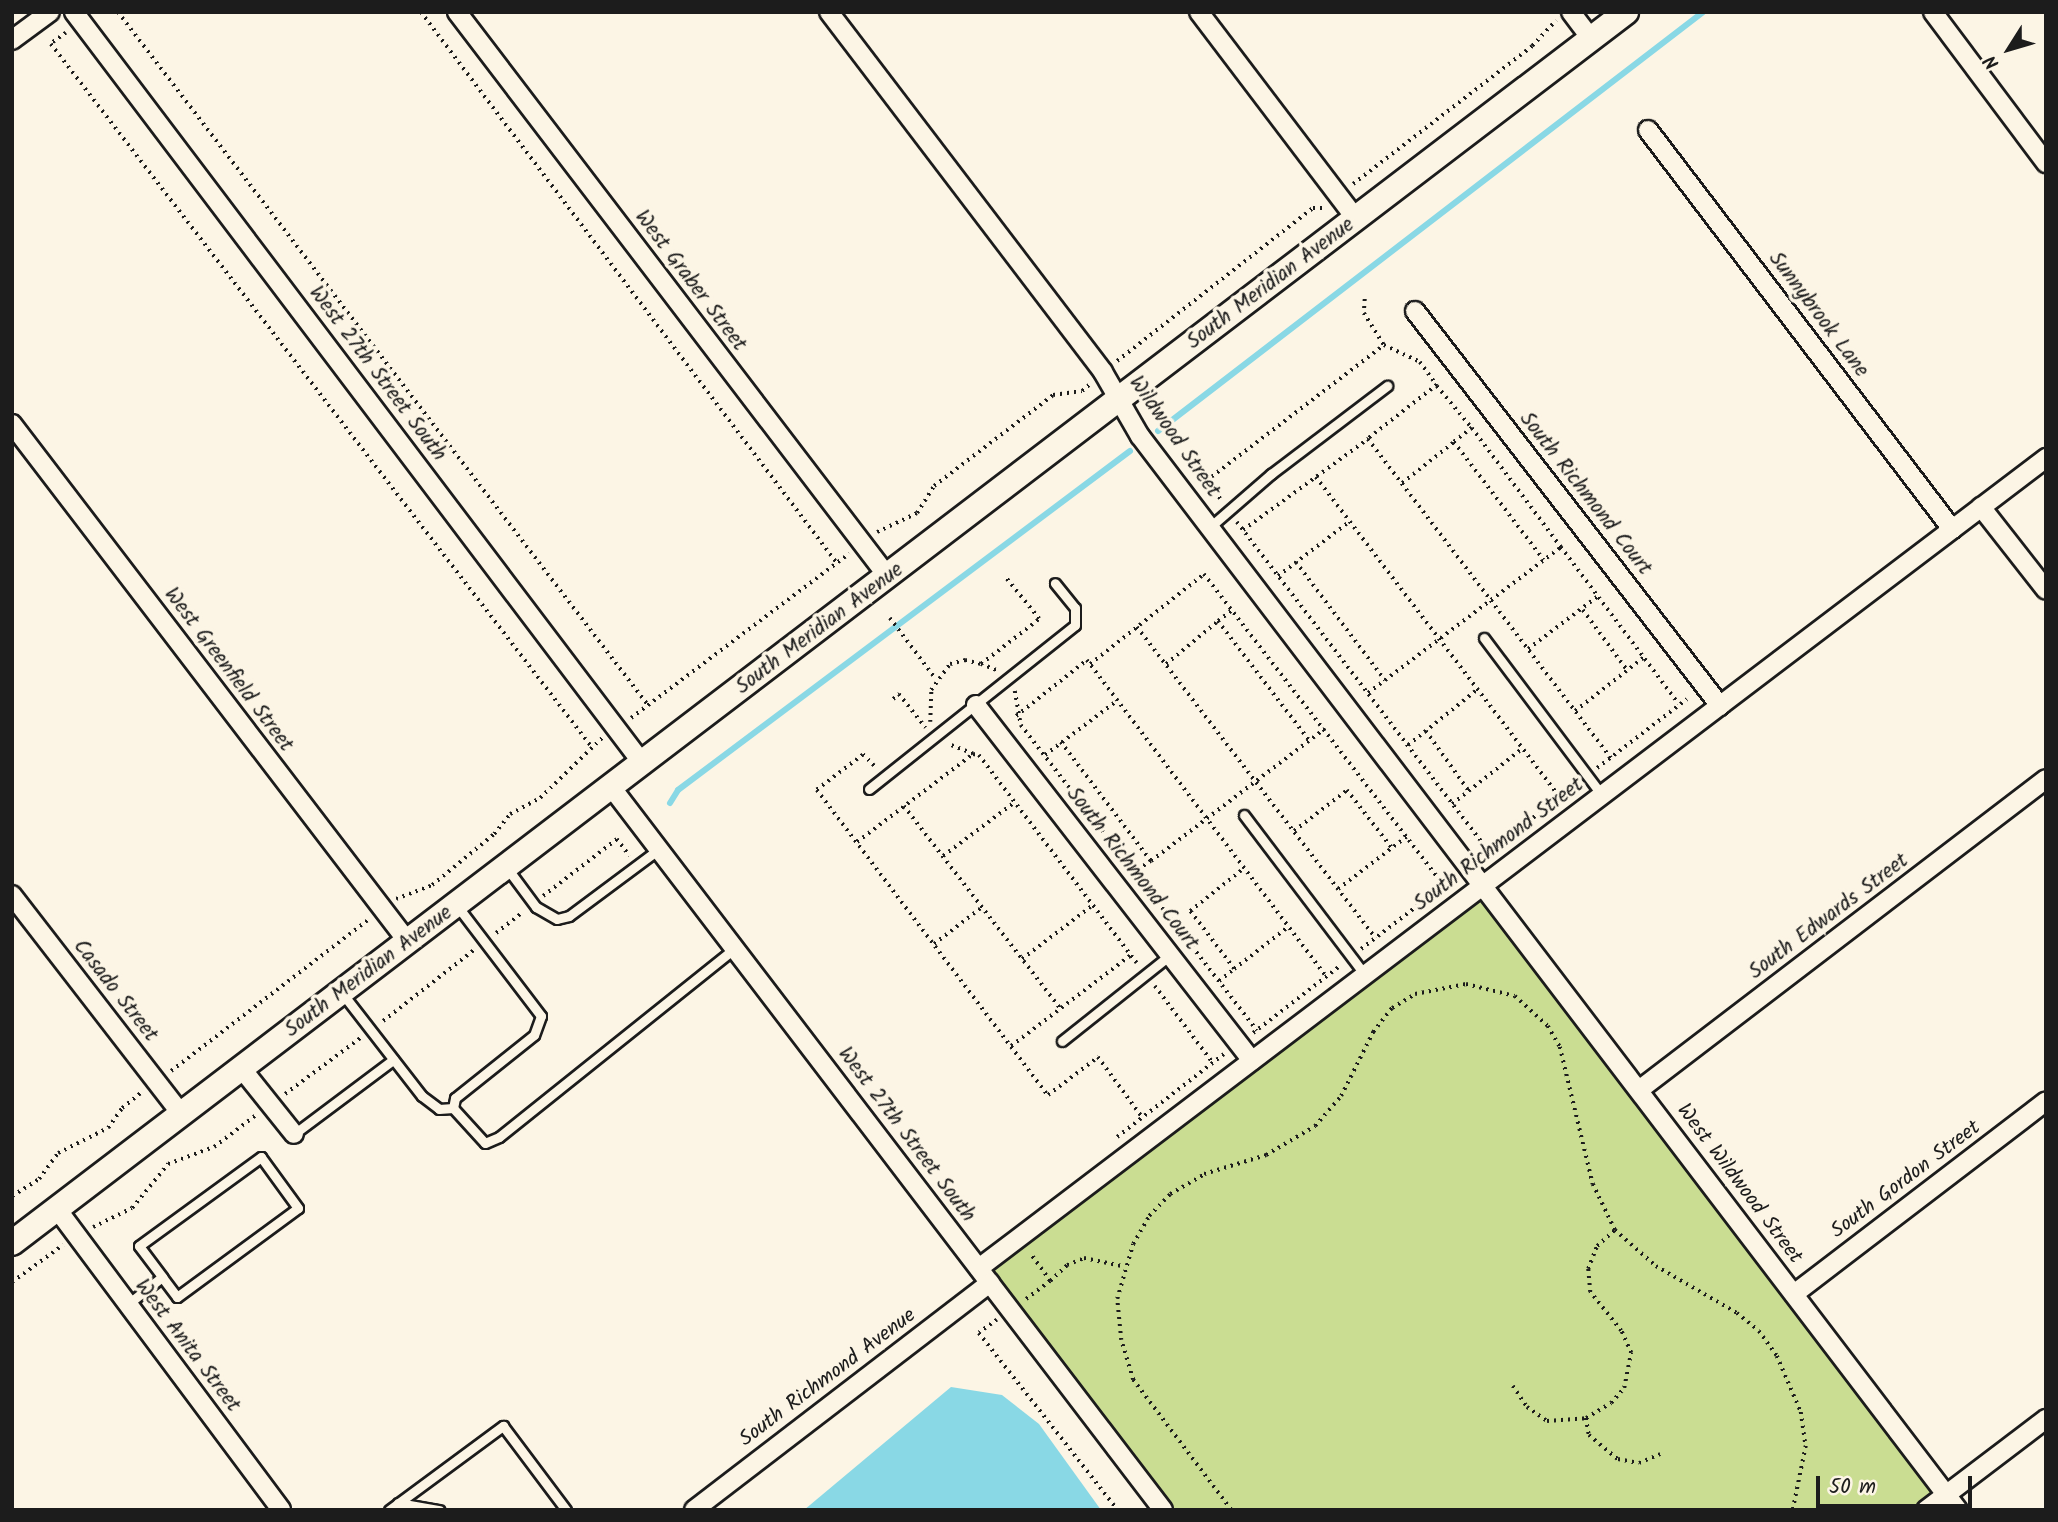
<!DOCTYPE html>
<style>
body{margin:0}
#map{position:relative;width:2058px;height:1522px;overflow:hidden;background:#fcf5e5;font-family:Kalam,sans-serif}
div>[style]{position:absolute}
[style*='--x']{left:calc(var(--x)*1px);top:calc(var(--y)*1px);width:calc(var(--w)*1px);rotate:calc(var(--a)*1deg)}
.green>*{inset:0;background:#cadd92}
.water>*{inset:0;background:#89d8e5}
.stream>*{height:6px;margin:-3px;padding:0 3px;transform-origin:3px;border-radius:3px;background:#89d8e5}
.path>*{height:3.5px;margin-top:-1.75px;transform-origin:0;background:repeating-linear-gradient(90deg,#1c1c1c 0 2px,transparent 0 7px)}
.roads{filter:drop-shadow(2px 0 #1c1c1c) drop-shadow(-2px 0 #1c1c1c) drop-shadow(0 2px #1c1c1c) drop-shadow(0 -2px #1c1c1c)}
.lane>*{height:9px;margin:-4.5px;padding:0 4.5px;transform-origin:4.5px;border-radius:4.5px;background:#fcf5e5}
.street>*{height:18px;margin:-9px;padding:0 9px;transform-origin:9px;border-radius:9px;background:#fcf5e5}
.secondary>*{height:24px;margin:-12px;padding:0 12px;transform-origin:12px;border-radius:12px;background:#fcf5e5}
span{translate:-50% -50%;white-space:nowrap;text-align:center;line-height:1.15;-webkit-text-stroke:7px #fcf5e5;paint-order:stroke}
.street-label{font-size:21px;color:#1c1c1c}
.frame{position:absolute;inset:0;border:14px solid #1c1c1c;pointer-events:none}
.north{position:absolute;left:1974px;top:14px;width:70px;height:70px;-webkit-text-stroke:5px #fcf5e5;paint-order:stroke;rotate:233deg;font-size:19px;font-weight:700;line-height:28px;text-align:center;color:#1c1c1c}
.north::after{content:'';display:block;margin:auto;width:24px;height:32px;background:#1c1c1c;clip-path:polygon(50% 0,100% 100%,50% 72%,0 100%)}
.scale{position:absolute;left:1816px;top:1476px;width:156px;height:32px;box-sizing:border-box;border:4px solid #1c1c1c;border-top:0;padding-left:9px;font-size:21px;line-height:24px;white-space:nowrap;color:#1c1c1c;-webkit-text-stroke:5px #fcf5e5;paint-order:stroke}
</style>
<div id="map">
<div class="green">
<i style="clip-path:polygon(1483px 886px,1947px 1494px,1926px 1510px,1164px 1510px,979px 1268px)"></i>
</div>
<div class="water">
<i style="clip-path:polygon(951px 1387px,1002px 1395px,1039px 1424px,1101px 1510px,804px 1510px)"></i>
</div>
<div class="stream">
<i style="--x:1158;--y:431;--w:687;--a:-37.55"></i>
<i style="--x:670;--y:803;--w:15;--a:-58"></i>
<i style="--x:678;--y:790;--w:565;--a:-36.87"></i>
</div>
<div class="path">
<i style="--x:118;--y:12;--w:872;--a:52.59"></i>
<i style="--x:421;--y:12;--w:690;--a:52.95"></i>
<i style="--x:66;--y:33;--w:19;--a:144"></i>
<i style="--x:51;--y:44;--w:886;--a:52.43"></i>
<i style="--x:1353;--y:184;--w:226;--a:-37.6"></i>
<i style="--x:1532;--y:46;--w:35;--a:-47"></i>
<i style="--x:1365;--y:299;--w:14;--a:94"></i>
<i style="--x:1364;--y:313;--w:38;--a:58"></i>
<i style="--x:1384;--y:345;--w:40;--a:25"></i>
<i style="--x:1420;--y:362;--w:29;--a:54"></i>
<i style="--x:1437;--y:385;--w:88;--a:142"></i>
<i style="--x:1117;--y:361;--w:249;--a:-38"></i>
<i style="--x:1313;--y:208;--w:10;--a:0"></i>
<i style="--x:1437;--y:386;--w:55;--a:50.2"></i>
<i style="--x:1472;--y:428;--w:23;--a:142"></i>
<i style="--x:1472;--y:428;--w:149;--a:53.2"></i>
<i style="--x:1316;--y:477;--w:402;--a:52.7"></i>
<i style="--x:1402;--y:483;--w:66;--a:-38.3"></i>
<i style="--x:1454;--y:442;--w:148;--a:52.7"></i>
<i style="--x:1220;--y:499;--w:23;--a:-128"></i>
<i style="--x:1206;--y:481;--w:224;--a:-37.4"></i>
<i style="--x:1237;--y:522;--w:415;--a:52.6"></i>
<i style="--x:1243;--y:530;--w:155;--a:-36.1"></i>
<i style="--x:1368;--y:439;--w:401;--a:52.7"></i>
<i style="--x:877;--y:532;--w:44;--a:-25.4"></i>
<i style="--x:917;--y:513;--w:32;--a:-58"></i>
<i style="--x:934;--y:486;--w:150;--a:-37.4"></i>
<i style="--x:1053;--y:395;--w:29;--a:-8"></i>
<i style="--x:1082;--y:391;--w:11;--a:-41"></i>
<i style="--x:1296;--y:562;--w:148;--a:53"></i>
<i style="--x:1278;--y:576;--w:89;--a:-37.3"></i>
<i style="--x:1583;--y:610;--w:74;--a:53.7"></i>
<i style="--x:890;--y:618;--w:76;--a:53"></i>
<i style="--x:1218;--y:621;--w:18;--a:-38"></i>
<i style="--x:1137;--y:627;--w:392;--a:52.5"></i>
<i style="--x:1528;--y:649;--w:88;--a:-37.1"></i>
<i style="--x:981;--y:664;--w:17;--a:21"></i>
<i style="--x:1090;--y:664;--w:145;--a:-38.3"></i>
<i style="--x:1204;--y:574;--w:394;--a:52.4"></i>
<i style="--x:1166;--y:664;--w:67;--a:-39.6"></i>
<i style="--x:1218;--y:621;--w:150;--a:52.6"></i>
<i style="--x:1015;--y:691;--w:35;--a:80"></i>
<i style="--x:1021;--y:725;--w:386;--a:52.3"></i>
<i style="--x:1368;--y:693;--w:242;--a:-37.1"></i>
<i style="--x:1561;--y:547;--w:196;--a:53.1"></i>
<i style="--x:893;--y:699;--w:8;--a:-40"></i>
<i style="--x:899;--y:694;--w:43;--a:51.5"></i>
<i style="--x:1575;--y:711;--w:88;--a:-38"></i>
<i style="--x:1016;--y:716;--w:90;--a:-38.3"></i>
<i style="--x:1087;--y:660;--w:396;--a:52.9"></i>
<i style="--x:631;--y:718;--w:273;--a:-37"></i>
<i style="--x:930;--y:722;--w:32;--a:-88"></i>
<i style="--x:931;--y:690;--w:32;--a:-54"></i>
<i style="--x:950;--y:664;--w:16;--a:-15"></i>
<i style="--x:965;--y:660;--w:16;--a:14"></i>
<i style="--x:981;--y:664;--w:73;--a:-37.8"></i>
<i style="--x:1039;--y:619;--w:54;--a:-129"></i>
<i style="--x:1426;--y:731;--w:74;--a:54.4"></i>
<i style="--x:1061;--y:742;--w:149;--a:52.9"></i>
<i style="--x:1151;--y:861;--w:19;--a:145"></i>
<i style="--x:1408;--y:745;--w:90;--a:-38.7"></i>
<i style="--x:973;--y:754;--w:6;--a:9"></i>
<i style="--x:979;--y:755;--w:261;--a:52.8"></i>
<i style="--x:1045;--y:755;--w:91;--a:-37"></i>
<i style="--x:874;--y:766;--w:16;--a:-135"></i>
<i style="--x:863;--y:755;--w:58;--a:142.7"></i>
<i style="--x:817;--y:790;--w:383;--a:52.9"></i>
<i style="--x:1048;--y:1095;--w:63;--a:-37.2"></i>
<i style="--x:1098;--y:1057;--w:74;--a:53.7"></i>
<i style="--x:1597;--y:768;--w:113;--a:-37.5"></i>
<i style="--x:1452;--y:804;--w:90;--a:-38.3"></i>
<i style="--x:904;--y:806;--w:255;--a:52.3"></i>
<i style="--x:1294;--y:831;--w:67;--a:-37.7"></i>
<i style="--x:1347;--y:790;--w:73;--a:52.2"></i>
<i style="--x:857;--y:842;--w:146;--a:-37.2"></i>
<i style="--x:973;--y:754;--w:26;--a:-159"></i>
<i style="--x:943;--y:856;--w:90;--a:-36.9"></i>
<i style="--x:1483;--y:856;--w:118;--a:-37.5"></i>
<i style="--x:1151;--y:861;--w:218;--a:-37.3"></i>
<i style="--x:1338;--y:889;--w:86;--a:-37.4"></i>
<i style="--x:543;--y:896;--w:93;--a:-37.6"></i>
<i style="--x:617;--y:839;--w:21;--a:53"></i>
<i style="--x:396;--y:899;--w:39;--a:-21"></i>
<i style="--x:432;--y:885;--w:80;--a:-39.4"></i>
<i style="--x:494;--y:834;--w:26;--a:-51"></i>
<i style="--x:510;--y:814;--w:34;--a:-28"></i>
<i style="--x:540;--y:798;--w:86;--a:-44.1"></i>
<i style="--x:496;--y:933;--w:34;--a:-38"></i>
<i style="--x:934;--y:944;--w:61;--a:-37.6"></i>
<i style="--x:1361;--y:949;--w:118;--a:-37.5"></i>
<i style="--x:1022;--y:959;--w:89;--a:-37.3"></i>
<i style="--x:1234;--y:969;--w:68;--a:-37.9"></i>
<i style="--x:1219;--y:981;--w:19;--a:-39"></i>
<i style="--x:1234;--y:969;--w:73;--a:-127.2"></i>
<i style="--x:1190;--y:911;--w:69;--a:-38.5"></i>
<i style="--x:1155;--y:986;--w:96;--a:53"></i>
<i style="--x:383;--y:1021;--w:115;--a:-38"></i>
<i style="--x:1253;--y:1033;--w:111;--a:-37.7"></i>
<i style="--x:1011;--y:1046;--w:151;--a:-37.2"></i>
<i style="--x:171;--y:1071;--w:248;--a:-37.5"></i>
<i style="--x:285;--y:1094;--w:94;--a:-36.7"></i>
<i style="--x:1117;--y:1137;--w:135;--a:-37.8"></i>
<i style="--x:12;--y:1196;--w:32;--a:-32"></i>
<i style="--x:39;--y:1179;--w:32;--a:-54"></i>
<i style="--x:58;--y:1153;--w:56;--a:-26.6"></i>
<i style="--x:108;--y:1128;--w:24;--a:-55"></i>
<i style="--x:122;--y:1108;--w:26;--a:-39"></i>
<i style="--x:93;--y:1227;--w:43;--a:-26"></i>
<i style="--x:132;--y:1208;--w:57;--a:-50.7"></i>
<i style="--x:168;--y:1164;--w:49;--a:-20.3"></i>
<i style="--x:214;--y:1147;--w:53;--a:-37.3"></i>
<i style="--x:1050;--y:1281;--w:23;--a:-43"></i>
<i style="--x:1067;--y:1265;--w:18;--a:-22"></i>
<i style="--x:1084;--y:1258;--w:40;--a:12"></i>
<i style="--x:12;--y:1282;--w:63;--a:-36"></i>
<i style="--x:1026;--y:1299;--w:30;--a:-37"></i>
<i style="--x:1050;--y:1281;--w:32;--a:-126"></i>
<i style="--x:997;--y:1320;--w:22;--a:144"></i>
<i style="--x:979;--y:1333;--w:225;--a:51.9"></i>
<i style="--x:1513;--y:1386;--w:25;--a:56"></i>
<i style="--x:1527;--y:1407;--w:24;--a:35"></i>
<i style="--x:1547;--y:1421;--w:39;--a:-4"></i>
<i style="--x:1586;--y:1418;--w:29;--a:-31"></i>
<i style="--x:1611;--y:1403;--w:20;--a:-49"></i>
<i style="--x:1624;--y:1388;--w:36;--a:-79"></i>
<i style="--x:1631;--y:1353;--w:24;--a:-114"></i>
<i style="--x:1621;--y:1331;--w:50;--a:-128.5"></i>
<i style="--x:1590;--y:1292;--w:23;--a:-95"></i>
<i style="--x:1588;--y:1269;--w:25;--a:-69"></i>
<i style="--x:1597;--y:1246;--w:24;--a:-42"></i>
<i style="--x:1586;--y:1418;--w:17;--a:80"></i>
<i style="--x:1589;--y:1435;--w:38;--a:40"></i>
<i style="--x:1618;--y:1459;--w:21;--a:11"></i>
<i style="--x:1639;--y:1463;--w:23;--a:-23"></i>
<i style="--x:1231;--y:1510;--w:163;--a:-127"></i>
<i style="--x:1133;--y:1380;--w:42;--a:-106.7"></i>
<i style="--x:1121;--y:1340;--w:41;--a:-95.6"></i>
<i style="--x:1117;--y:1299;--w:57;--a:-73.8"></i>
<i style="--x:1133;--y:1244;--w:32;--a:-60"></i>
<i style="--x:1149;--y:1216;--w:30;--a:-46"></i>
<i style="--x:1170;--y:1194;--w:39;--a:-30"></i>
<i style="--x:1204;--y:1174;--w:65;--a:-17"></i>
<i style="--x:1266;--y:1155;--w:57;--a:-30.6"></i>
<i style="--x:1315;--y:1126;--w:40;--a:-49"></i>
<i style="--x:1341;--y:1096;--w:72;--a:-63.4"></i>
<i style="--x:1373;--y:1032;--w:31;--a:-52"></i>
<i style="--x:1392;--y:1008;--w:27;--a:-31"></i>
<i style="--x:1415;--y:994;--w:52;--a:-11.1"></i>
<i style="--x:1466;--y:984;--w:50;--a:13.8"></i>
<i style="--x:1515;--y:996;--w:45;--a:42.3"></i>
<i style="--x:1548;--y:1026;--w:24;--a:60"></i>
<i style="--x:1560;--y:1047;--w:141;--a:76.5"></i>
<i style="--x:1593;--y:1184;--w:51;--a:64.4"></i>
<i style="--x:1615;--y:1230;--w:55;--a:41.3"></i>
<i style="--x:1656;--y:1266;--w:94;--a:30.1"></i>
<i style="--x:1737;--y:1313;--w:28;--a:39"></i>
<i style="--x:1759;--y:1331;--w:31;--a:54"></i>
<i style="--x:1777;--y:1356;--w:61;--a:66.8"></i>
<i style="--x:1801;--y:1412;--w:34;--a:82"></i>
<i style="--x:1806;--y:1446;--w:65;--a:101.5"></i>
</div>
<div class="roads">
<div class="lane">
<i style="--x:1210;--y:527;--w:81;--a:-41"></i>
<i style="--x:1271;--y:474;--w:146;--a:-37.2"></i>
<i style="--x:1484;--y:638;--w:196;--a:53.1"></i>
<i style="--x:869;--y:789;--w:263;--a:-38.5"></i>
<i style="--x:1075;--y:625;--w:17;--a:-90"></i>
<i style="--x:1075;--y:608;--w:32;--a:-129"></i>
<i style="--x:1244;--y:815;--w:201;--a:52.9"></i>
<i style="--x:507;--y:868;--w:49;--a:53.4"></i>
<i style="--x:536;--y:907;--w:24;--a:30"></i>
<i style="--x:557;--y:919;--w:12;--a:-14"></i>
<i style="--x:569;--y:916;--w:112;--a:-36.7"></i>
<i style="--x:458;--y:907;--w:137;--a:52.7"></i>
<i style="--x:541;--y:1016;--w:20;--a:110"></i>
<i style="--x:534;--y:1035;--w:101;--a:141.4"></i>
<i style="--x:455;--y:1098;--w:10;--a:101"></i>
<i style="--x:453;--y:1108;--w:47;--a:47.6"></i>
<i style="--x:485;--y:1143;--w:15;--a:-23"></i>
<i style="--x:499;--y:1137;--w:302;--a:-38.7"></i>
<i style="--x:342;--y:993;--w:130;--a:52.2"></i>
<i style="--x:422;--y:1096;--w:21;--a:37"></i>
<i style="--x:439;--y:1109;--w:14;--a:-4"></i>
<i style="--x:1062;--y:1041;--w:138;--a:-38.5"></i>
<i style="--x:294;--y:1134;--w:124;--a:-36.8"></i>
<i style="--x:128;--y:1304;--w:43;--a:-38.5"></i>
<i style="--x:162;--y:1277;--w:25;--a:53"></i>
<i style="--x:177;--y:1297;--w:150;--a:-36.3"></i>
<i style="--x:298;--y:1208;--w:63;--a:-126"></i>
<i style="--x:261;--y:1157;--w:151;--a:143.9"></i>
<i style="--x:139;--y:1246;--w:39;--a:53"></i>
<i style="--x:398;--y:1503;--w:42;--a:9.7"></i>
<i style="--x:389;--y:1510;--w:142;--a:-36.4"></i>
<i style="--x:503;--y:1426;--w:105;--a:53.1"></i>
</div>
<div class="street">
<i style="--x:74;--y:12;--w:943;--a:52.89"></i>
<i style="--x:457;--y:12;--w:711;--a:52.66"></i>
<i style="--x:829;--y:12;--w:452;--a:52.7"></i>
<i style="--x:1103;--y:372;--w:74;--a:60"></i>
<i style="--x:1140;--y:436;--w:1350;--a:52.71"></i>
<i style="--x:1199;--y:12;--w:260;--a:52.8"></i>
<i style="--x:1571;--y:12;--w:34;--a:53"></i>
<i style="--x:1933;--y:12;--w:189;--a:53.2"></i>
<i style="--x:12;--y:40;--w:47;--a:-36.4"></i>
<i style="--x:1648;--y:130;--w:502;--a:52.7"></i>
<i style="--x:1415;--y:311;--w:499;--a:52.3"></i>
<i style="--x:12;--y:424;--w:652;--a:52.6"></i>
<i style="--x:1981;--y:507;--w:105;--a:51.9"></i>
<i style="--x:976;--y:705;--w:450;--a:52.2"></i>
<i style="--x:612;--y:788;--w:908;--a:52.65"></i>
<i style="--x:12;--y:895;--w:278;--a:52.3"></i>
<i style="--x:242;--y:1069;--w:83;--a:51.3"></i>
<i style="--x:1639;--y:1090;--w:512;--a:-37.38"></i>
<i style="--x:57;--y:1209;--w:375;--a:53.3"></i>
<i style="--x:979;--y:1268;--w:1340;--a:-37.2"></i>
<i style="--x:1794;--y:1294;--w:317;--a:-37.4"></i>
<i style="--x:694;--y:1510;--w:373;--a:-37.5"></i>
<i style="--x:1926;--y:1510;--w:151;--a:-37.2"></i>
</div>
<div class="secondary">
<i style="--x:12;--y:1243;--w:2030;--a:-37.33"></i>
</div>
</div>
<div class="street-label">
<span style="left:690px;top:281px;rotate:53deg">West Graber Street</span>
<span style="left:1271px;top:284px;rotate:-37deg">South Meridian Avenue</span>
<span style="left:1818px;top:315px;rotate:53deg">Sunnybrook Lane</span>
<span style="left:377px;top:374px;rotate:53deg">West 27th Street South</span>
<span style="left:1174px;top:437px;rotate:55deg">Wildwood Street</span>
<span style="left:1585px;top:494px;rotate:52deg">South Richmond Court</span>
<span style="left:820px;top:629px;rotate:-37deg">South Meridian Avenue</span>
<span style="left:228px;top:670px;rotate:53deg">West Greenfield Street</span>
<span style="left:1499px;top:845px;rotate:-37deg">South Richmond Street</span>
<span style="left:1132px;top:869px;rotate:52deg">South Richmond Court</span>
<span style="left:1829px;top:917px;rotate:-37deg">South Edwards Street</span>
<span style="left:369px;top:972px;rotate:-37deg">South Meridian Avenue</span>
<span style="left:115px;top:991px;rotate:52deg">Casado Street</span>
<span style="left:906px;top:1135px;rotate:53deg">West 27th Street South</span>
<span style="left:1906px;top:1180px;rotate:-37deg">South Gordon Street</span>
<span style="left:1739px;top:1184px;rotate:53deg">West Wildwood Street</span>
<span style="left:187px;top:1346px;rotate:53deg">West Anita Street</span>
<span style="left:828px;top:1378px;rotate:-37deg">South Richmond Avenue</span>
</div>
<div class="frame"></div>
<div class="north">N</div>
<div class="scale">50 m</div>
</div>
